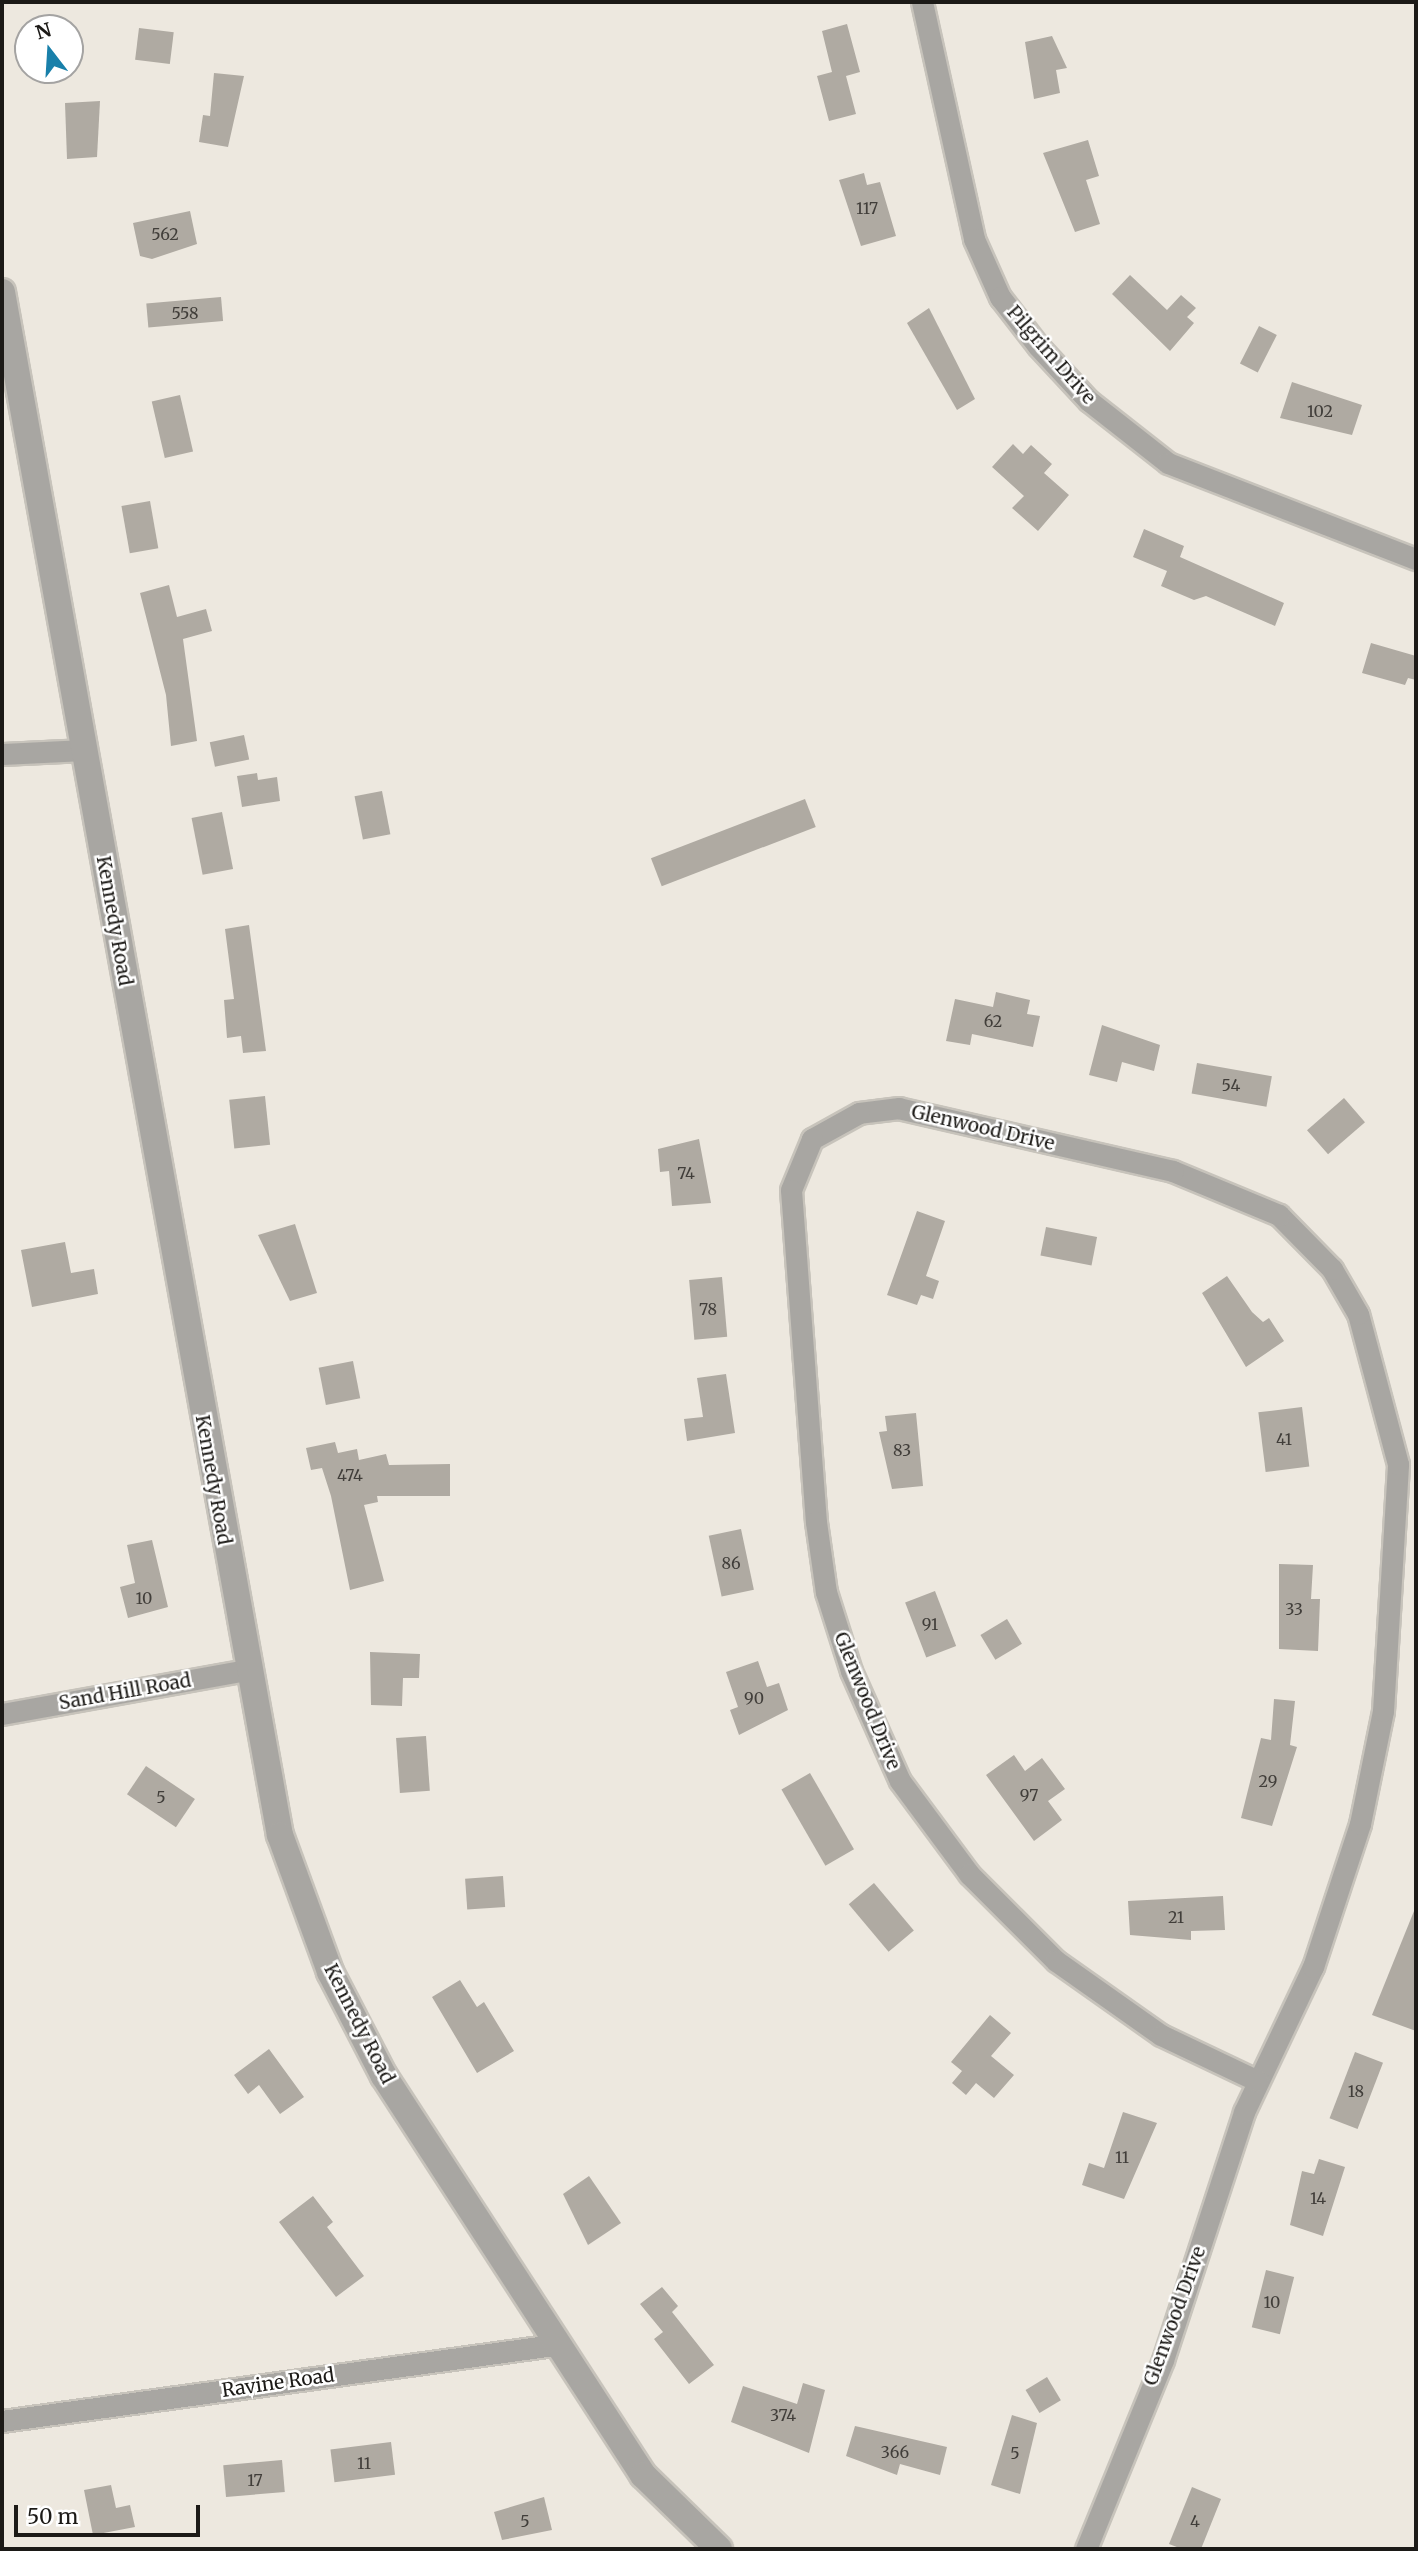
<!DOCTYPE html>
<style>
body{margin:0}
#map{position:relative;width:1418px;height:2551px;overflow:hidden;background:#ede8df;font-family:Merriweather,serif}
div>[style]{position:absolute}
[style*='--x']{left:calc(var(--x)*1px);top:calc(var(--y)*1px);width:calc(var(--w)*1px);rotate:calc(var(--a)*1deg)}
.building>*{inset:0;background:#afaaa2;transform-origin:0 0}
.roads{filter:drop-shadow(2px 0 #c7c3bb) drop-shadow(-2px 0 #c7c3bb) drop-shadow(0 2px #c7c3bb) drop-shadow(0 -2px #c7c3bb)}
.minor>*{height:21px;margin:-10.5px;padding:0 10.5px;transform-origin:10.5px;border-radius:10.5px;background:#a8a6a2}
.tertiary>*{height:26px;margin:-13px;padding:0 13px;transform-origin:13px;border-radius:13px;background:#a8a6a2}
span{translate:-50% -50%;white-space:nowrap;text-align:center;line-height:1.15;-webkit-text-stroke:5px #fff;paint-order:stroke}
.number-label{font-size:16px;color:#413e3a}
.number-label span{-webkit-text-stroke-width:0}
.street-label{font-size:19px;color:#1c1a17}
.frame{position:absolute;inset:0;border:4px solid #1c1a17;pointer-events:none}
.north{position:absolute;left:14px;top:14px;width:70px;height:70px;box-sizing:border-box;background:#fff;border:2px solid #a4a3a2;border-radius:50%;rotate:343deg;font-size:19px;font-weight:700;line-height:28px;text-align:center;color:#1c1a17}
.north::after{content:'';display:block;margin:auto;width:24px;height:32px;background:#1980aa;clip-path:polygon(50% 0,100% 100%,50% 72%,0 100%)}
.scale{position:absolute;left:14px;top:2505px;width:186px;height:32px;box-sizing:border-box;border:4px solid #1c1a17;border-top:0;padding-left:9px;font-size:21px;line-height:24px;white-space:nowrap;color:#1c1a17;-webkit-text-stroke:5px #fff;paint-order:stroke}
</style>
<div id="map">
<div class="building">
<i style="clip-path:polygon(847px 24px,860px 72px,846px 76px,856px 114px,829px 121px,817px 76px,832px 72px,822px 31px)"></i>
<i style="left:139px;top:28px;width:35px;height:32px;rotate:7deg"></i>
<i style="clip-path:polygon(1052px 36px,1067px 68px,1056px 70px,1060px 93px,1034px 99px,1025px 42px)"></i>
<i style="clip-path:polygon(214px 73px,244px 76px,228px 147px,199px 142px,203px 115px,210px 116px)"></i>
<i style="clip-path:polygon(100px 101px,97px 157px,67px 159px,65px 103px)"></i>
<i style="clip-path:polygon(1088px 140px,1099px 176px,1086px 180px,1100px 224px,1075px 232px,1043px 153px)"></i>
<i style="clip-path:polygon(864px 173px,867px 185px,880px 182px,896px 236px,861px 246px,839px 180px)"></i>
<i style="clip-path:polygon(190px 211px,197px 244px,152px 259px,140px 256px,133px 223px)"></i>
<i style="clip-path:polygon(1130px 275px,1167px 310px,1181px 295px,1196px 308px,1187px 317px,1194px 323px,1170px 351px,1112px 294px)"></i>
<i style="left:221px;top:297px;width:24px;height:75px;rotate:85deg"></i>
<i style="clip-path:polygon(929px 308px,975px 399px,957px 410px,907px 323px)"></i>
<i style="left:1259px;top:326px;width:20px;height:42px;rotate:27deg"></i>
<i style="clip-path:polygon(1292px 382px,1362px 405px,1352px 435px,1280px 418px)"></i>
<i style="left:180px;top:395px;width:58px;height:29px;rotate:77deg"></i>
<i style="clip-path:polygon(1013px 444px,1023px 454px,1031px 445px,1052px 464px,1044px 473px,1069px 495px,1038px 531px,1012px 508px,1024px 496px,992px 467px)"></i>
<i style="left:150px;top:501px;width:48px;height:29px;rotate:80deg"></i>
<i style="clip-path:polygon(1144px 529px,1184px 546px,1180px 557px,1284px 603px,1275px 626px,1206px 596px,1194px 600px,1161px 586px,1167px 571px,1133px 557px)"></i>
<i style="clip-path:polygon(169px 585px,177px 617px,206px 609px,212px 631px,183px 639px,197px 741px,171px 746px,166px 695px,140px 593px)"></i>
<i style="clip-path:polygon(1371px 643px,1416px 656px,1416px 680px,1408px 678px,1405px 685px,1362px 673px)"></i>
<i style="left:244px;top:735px;width:25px;height:35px;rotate:78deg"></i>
<i style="clip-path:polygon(257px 773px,258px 780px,277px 777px,280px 801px,242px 807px,237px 776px)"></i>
<i style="left:382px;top:791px;width:44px;height:28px;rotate:79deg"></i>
<i style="left:805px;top:799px;width:30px;height:165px;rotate:69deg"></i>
<i style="left:222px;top:812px;width:58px;height:31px;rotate:79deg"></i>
<i style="clip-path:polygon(249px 925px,266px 1051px,243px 1053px,241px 1036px,227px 1038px,224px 1000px,234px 999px,225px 929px)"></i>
<i style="clip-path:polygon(996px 992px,1030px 1000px,1027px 1014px,1040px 1016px,1033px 1047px,972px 1034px,970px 1045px,946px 1041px,955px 999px,993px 1007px)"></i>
<i style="clip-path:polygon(1102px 1025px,1160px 1045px,1154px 1071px,1122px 1062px,1117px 1082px,1089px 1075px)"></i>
<i style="left:1197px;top:1063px;width:76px;height:31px;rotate:10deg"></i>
<i style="left:265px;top:1096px;width:49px;height:36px;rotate:84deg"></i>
<i style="left:1344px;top:1098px;width:32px;height:49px;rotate:49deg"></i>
<i style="clip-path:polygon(699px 1139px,711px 1203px,672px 1206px,669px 1171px,660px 1172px,658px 1149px)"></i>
<i style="clip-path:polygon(917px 1211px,945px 1221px,926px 1276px,939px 1281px,933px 1299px,921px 1295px,917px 1305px,887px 1295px)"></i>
<i style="clip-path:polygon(295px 1224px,317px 1293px,290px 1301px,258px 1235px)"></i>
<i style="left:1046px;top:1227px;width:52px;height:29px;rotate:11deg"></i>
<i style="clip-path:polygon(65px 1242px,71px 1273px,94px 1269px,98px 1294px,32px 1307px,21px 1250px)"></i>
<i style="clip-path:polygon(1227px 1276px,1252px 1312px,1263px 1322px,1269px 1318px,1284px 1341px,1246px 1367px,1202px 1293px)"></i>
<i style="left:722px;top:1277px;width:60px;height:33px;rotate:85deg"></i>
<i style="left:353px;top:1361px;width:38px;height:35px;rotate:79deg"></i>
<i style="clip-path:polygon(726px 1374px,735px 1433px,687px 1441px,684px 1419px,703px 1417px,697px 1378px)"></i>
<i style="left:1302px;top:1407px;width:60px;height:44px;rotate:83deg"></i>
<i style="clip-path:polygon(916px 1413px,923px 1486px,892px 1489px,879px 1432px,887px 1431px,885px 1416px)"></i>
<i style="clip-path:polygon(335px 1442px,338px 1453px,357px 1449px,359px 1460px,386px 1454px,389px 1465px,450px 1464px,450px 1496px,377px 1496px,378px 1502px,364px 1505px,384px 1581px,350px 1590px,331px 1496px,322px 1468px,311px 1470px,306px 1448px)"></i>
<i style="left:741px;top:1529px;width:62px;height:33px;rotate:78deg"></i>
<i style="clip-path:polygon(152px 1540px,168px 1607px,128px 1618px,120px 1587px,135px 1583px,127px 1545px)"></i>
<i style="clip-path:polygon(1279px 1564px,1313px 1565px,1311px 1599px,1320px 1599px,1318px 1651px,1279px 1649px)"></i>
<i style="left:935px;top:1591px;width:59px;height:32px;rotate:69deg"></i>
<i style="left:1007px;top:1619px;width:29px;height:31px;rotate:59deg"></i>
<i style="clip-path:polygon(370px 1652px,420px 1654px,419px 1678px,403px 1678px,402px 1706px,371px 1705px)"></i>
<i style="clip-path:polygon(758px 1661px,767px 1687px,779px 1683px,788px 1710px,739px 1735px,730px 1710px,738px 1707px,726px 1672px)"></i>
<i style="clip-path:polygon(1274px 1699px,1295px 1701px,1290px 1745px,1297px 1747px,1272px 1826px,1241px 1818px,1261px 1738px,1271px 1740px)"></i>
<i style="left:426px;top:1736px;width:55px;height:30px;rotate:86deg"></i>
<i style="clip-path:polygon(1014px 1755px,1025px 1771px,1042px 1758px,1065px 1789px,1048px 1801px,1062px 1820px,1034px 1841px,986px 1775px)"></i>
<i style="left:146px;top:1766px;width:59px;height:34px;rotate:34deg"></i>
<i style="left:810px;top:1773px;width:88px;height:33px;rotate:60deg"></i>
<i style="left:503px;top:1876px;width:31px;height:38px;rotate:86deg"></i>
<i style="left:874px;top:1883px;width:62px;height:33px;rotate:50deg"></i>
<i style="clip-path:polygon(1223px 1896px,1225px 1930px,1191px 1931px,1191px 1940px,1130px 1935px,1128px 1901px)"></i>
<i style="clip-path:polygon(1414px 1911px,1416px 1912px,1416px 2031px,1372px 2015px)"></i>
<i style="clip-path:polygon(460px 1980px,477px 2007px,484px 2002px,514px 2051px,477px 2073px,432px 1997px)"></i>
<i style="clip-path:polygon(990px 2015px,1011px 2033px,991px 2056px,1014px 2075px,994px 2098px,976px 2083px,966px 2095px,952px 2083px,962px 2071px,951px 2062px)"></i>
<i style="clip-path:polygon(269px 2049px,304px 2097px,280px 2114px,259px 2085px,248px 2094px,234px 2075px)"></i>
<i style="left:1355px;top:2052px;width:30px;height:71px;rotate:21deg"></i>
<i style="clip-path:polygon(1123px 2112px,1157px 2123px,1124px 2199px,1082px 2185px,1089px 2163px,1104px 2168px)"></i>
<i style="clip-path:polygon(1319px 2159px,1345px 2167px,1323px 2236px,1290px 2225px,1302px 2171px,1314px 2174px)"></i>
<i style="clip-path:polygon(589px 2176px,621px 2223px,588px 2245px,563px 2194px)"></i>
<i style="clip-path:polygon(313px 2196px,333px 2222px,327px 2227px,364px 2276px,336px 2297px,279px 2222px)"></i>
<i style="left:1266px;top:2270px;width:29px;height:59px;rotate:14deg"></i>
<i style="clip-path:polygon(662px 2287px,678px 2306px,672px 2312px,714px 2365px,689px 2384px,654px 2339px,663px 2332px,640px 2304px)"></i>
<i style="left:1047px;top:2377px;width:27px;height:25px;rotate:59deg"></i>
<i style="clip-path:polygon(803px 2383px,825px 2390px,809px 2453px,731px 2422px,743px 2386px,797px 2404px)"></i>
<i style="clip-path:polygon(1012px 2415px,1037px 2423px,1020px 2494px,991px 2485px)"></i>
<i style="clip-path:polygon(855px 2426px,947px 2447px,940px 2475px,900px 2464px,897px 2475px,846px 2456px)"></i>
<i style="left:391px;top:2442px;width:33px;height:61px;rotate:83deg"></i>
<i style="left:282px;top:2460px;width:32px;height:59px;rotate:85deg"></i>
<i style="clip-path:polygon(111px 2485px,116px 2508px,130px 2505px,135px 2527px,93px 2535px,84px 2490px)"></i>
<i style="clip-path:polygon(1192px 2487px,1221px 2499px,1201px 2549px,1182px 2549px,1169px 2544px)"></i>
<i style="clip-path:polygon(544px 2497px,552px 2530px,502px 2540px,494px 2512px)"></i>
</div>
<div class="roads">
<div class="minor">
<i style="--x:922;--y:2;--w:243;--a:77.6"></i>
<i style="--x:974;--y:239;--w:64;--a:65.9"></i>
<i style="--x:1000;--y:297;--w:62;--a:52.2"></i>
<i style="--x:1038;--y:346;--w:75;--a:47.2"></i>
<i style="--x:1089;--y:401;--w:100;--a:38.1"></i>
<i style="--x:1168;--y:463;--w:266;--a:21.2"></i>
<i style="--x:2;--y:754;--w:82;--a:-2.8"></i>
<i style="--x:2;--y:1714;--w:249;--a:-10.2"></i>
<i style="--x:2;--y:2421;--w:557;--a:-7.84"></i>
<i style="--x:1086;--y:2549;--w:204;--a:-67.8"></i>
<i style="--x:1163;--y:2360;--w:261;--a:-71.9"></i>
<i style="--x:1244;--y:2112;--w:161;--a:-64.6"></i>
<i style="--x:1313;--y:1967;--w:151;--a:-71.8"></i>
<i style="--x:1360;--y:1824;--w:115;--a:-78.5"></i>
<i style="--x:1383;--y:1711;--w:247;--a:-86.5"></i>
<i style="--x:1398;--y:1464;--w:155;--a:-104.9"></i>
<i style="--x:1358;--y:1314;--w:52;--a:-120"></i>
<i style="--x:1332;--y:1269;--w:76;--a:-134.5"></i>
<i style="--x:1279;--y:1215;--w:115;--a:-157.5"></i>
<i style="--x:1173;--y:1171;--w:281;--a:-167.1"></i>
<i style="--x:899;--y:1108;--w:40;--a:172.9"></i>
<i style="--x:859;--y:1113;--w:54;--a:151"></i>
<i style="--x:812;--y:1139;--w:55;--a:112.4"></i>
<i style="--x:791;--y:1190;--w:333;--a:85.7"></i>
<i style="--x:816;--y:1522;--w:71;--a:81.9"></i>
<i style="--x:826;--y:1592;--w:83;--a:72.4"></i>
<i style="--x:851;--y:1671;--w:120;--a:66"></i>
<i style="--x:900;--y:1781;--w:116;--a:53.4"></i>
<i style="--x:969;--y:1874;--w:123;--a:45"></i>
<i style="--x:1056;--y:1961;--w:128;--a:35.2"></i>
<i style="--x:1161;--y:2035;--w:107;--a:25.4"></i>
</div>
<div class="tertiary">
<i style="--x:2;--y:292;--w:1568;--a:79.79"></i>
<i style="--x:280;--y:1835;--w:146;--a:69.9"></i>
<i style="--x:330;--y:1972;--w:117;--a:62.6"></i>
<i style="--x:384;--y:2076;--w:476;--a:57"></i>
<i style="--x:643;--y:2475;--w:106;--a:44.2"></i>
</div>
</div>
<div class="number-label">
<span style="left:867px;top:208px">117</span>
<span style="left:165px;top:234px">562</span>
<span style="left:185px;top:313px">558</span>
<span style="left:1320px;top:411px">102</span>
<span style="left:993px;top:1021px">62</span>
<span style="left:1231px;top:1085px">54</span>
<span style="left:686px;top:1173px">74</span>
<span style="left:708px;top:1309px">78</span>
<span style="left:1284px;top:1439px">41</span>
<span style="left:902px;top:1450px">83</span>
<span style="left:350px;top:1475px">474</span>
<span style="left:731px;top:1563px">86</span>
<span style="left:144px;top:1598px">10</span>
<span style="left:1294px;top:1609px">33</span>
<span style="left:930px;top:1624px">91</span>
<span style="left:754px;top:1698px">90</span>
<span style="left:1268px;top:1781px">29</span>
<span style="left:1029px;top:1795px">97</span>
<span style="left:161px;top:1797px">5</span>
<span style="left:1176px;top:1917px">21</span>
<span style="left:1356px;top:2091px">18</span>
<span style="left:1122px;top:2157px">11</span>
<span style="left:1318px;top:2198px">14</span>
<span style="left:1272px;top:2302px">10</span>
<span style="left:783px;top:2415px">374</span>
<span style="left:895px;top:2452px">366</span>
<span style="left:1015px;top:2453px">5</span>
<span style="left:364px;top:2463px">11</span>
<span style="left:255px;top:2480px">17</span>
<span style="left:525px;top:2521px">5</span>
<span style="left:1195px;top:2521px">4</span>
</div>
<div class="street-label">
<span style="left:1051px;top:355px;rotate:49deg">Pilgrim Drive</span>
<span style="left:114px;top:921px;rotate:80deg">Kennedy Road</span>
<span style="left:983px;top:1128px;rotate:13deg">Glenwood Drive</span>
<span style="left:213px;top:1480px;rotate:80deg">Kennedy Road</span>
<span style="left:125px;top:1692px;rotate:-10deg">Sand Hill Road</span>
<span style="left:867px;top:1701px;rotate:68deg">Glenwood Drive</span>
<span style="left:359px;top:2024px;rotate:63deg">Kennedy Road</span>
<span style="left:1175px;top:2316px;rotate:-70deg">Glenwood Drive</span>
<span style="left:278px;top:2383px;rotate:-8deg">Ravine Road</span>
</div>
<div class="frame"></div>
<div class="north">N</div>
<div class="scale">50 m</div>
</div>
